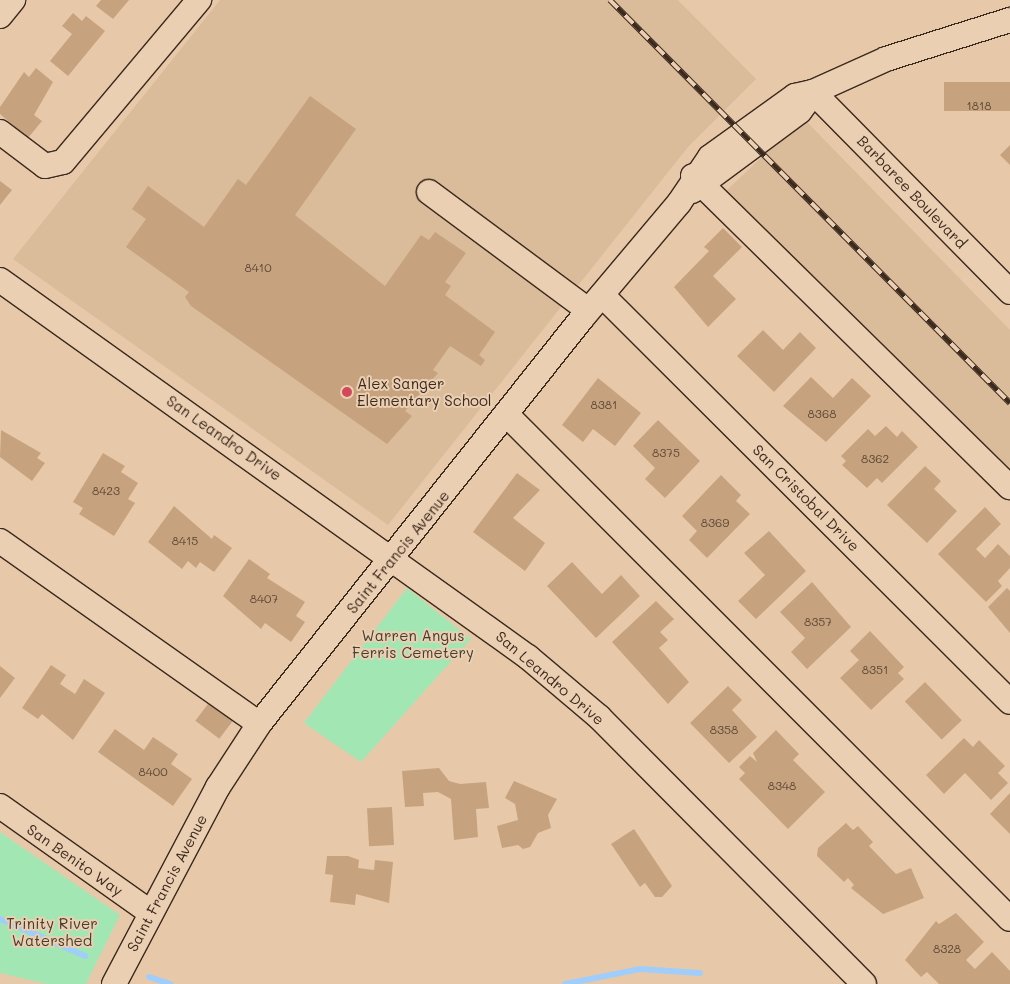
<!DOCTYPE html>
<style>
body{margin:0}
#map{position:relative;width:1010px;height:984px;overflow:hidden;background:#e7c9aa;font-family:Mali,sans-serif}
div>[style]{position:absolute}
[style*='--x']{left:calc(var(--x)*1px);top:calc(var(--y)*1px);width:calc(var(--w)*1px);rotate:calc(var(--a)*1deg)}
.built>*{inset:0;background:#dabb9a}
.green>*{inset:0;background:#a2e7b3}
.stream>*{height:6px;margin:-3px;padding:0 3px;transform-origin:3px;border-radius:3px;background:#a1cdfb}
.building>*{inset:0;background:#c6a37e;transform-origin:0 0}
.roads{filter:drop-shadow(1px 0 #3b2a1e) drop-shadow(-1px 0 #3b2a1e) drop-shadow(0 1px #3b2a1e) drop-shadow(0 -1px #3b2a1e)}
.minor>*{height:24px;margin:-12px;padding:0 12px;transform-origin:12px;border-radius:12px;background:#ebcfb2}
.rail>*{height:5.5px;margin-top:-2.75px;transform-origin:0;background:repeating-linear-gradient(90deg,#ebcfb2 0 11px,#3b2a1e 0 22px);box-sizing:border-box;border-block:1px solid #3b2a1e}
.dots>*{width:14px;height:14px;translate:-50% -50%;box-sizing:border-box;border:2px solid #ebcfb2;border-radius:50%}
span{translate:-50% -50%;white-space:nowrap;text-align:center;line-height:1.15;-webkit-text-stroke:4px #ebcfb2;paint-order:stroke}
.number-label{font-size:12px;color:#5e4836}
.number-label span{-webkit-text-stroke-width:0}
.street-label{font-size:15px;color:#3b2a1e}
.poi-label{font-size:15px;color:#3b2a1e}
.left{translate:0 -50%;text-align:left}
.park-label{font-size:15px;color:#453d2d}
</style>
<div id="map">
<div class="built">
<i style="clip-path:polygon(220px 0,678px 0,756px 79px,688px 147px,388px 525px,13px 259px)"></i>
<i style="clip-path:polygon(803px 118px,1010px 330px,1010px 482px,725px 192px)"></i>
</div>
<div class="green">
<i style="clip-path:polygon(407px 588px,471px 639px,361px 762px,304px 723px)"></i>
<i style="clip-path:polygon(0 832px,120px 915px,86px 984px,47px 984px,0 973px)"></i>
</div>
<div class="stream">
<i style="--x:0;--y:919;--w:93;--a:23.5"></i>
<i style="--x:149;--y:977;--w:22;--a:18"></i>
<i style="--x:565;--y:984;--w:76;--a:-11.3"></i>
<i style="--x:640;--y:969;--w:60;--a:3.8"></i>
</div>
<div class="building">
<i style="clip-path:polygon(101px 0,129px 0,113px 19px,96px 6px)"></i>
<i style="clip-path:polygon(73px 13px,82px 21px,86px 16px,105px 31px,68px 76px,50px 61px,72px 34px,62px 26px)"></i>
<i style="clip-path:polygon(36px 68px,53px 82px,34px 115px,42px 121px,28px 138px,0 114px,0 107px,24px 72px,29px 77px)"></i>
<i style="left:1010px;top:82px;width:29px;height:66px;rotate:90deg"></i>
<i style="clip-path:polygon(310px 96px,356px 129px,295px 215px,385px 286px,421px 235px,429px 240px,435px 232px,466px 253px,445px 282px,451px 286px,445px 295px,495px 332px,479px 355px,485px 360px,481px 366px,450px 346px,433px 370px,438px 373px,405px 411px,412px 416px,387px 444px,191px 306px,185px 297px,189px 292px,126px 247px,146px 219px,132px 209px,148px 186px,204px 227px,238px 179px,246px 185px)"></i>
<i style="clip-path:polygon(1010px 145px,1010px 165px,1000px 155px)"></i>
<i style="clip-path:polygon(0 181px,12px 190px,0 205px)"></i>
<i style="clip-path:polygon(723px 228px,742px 247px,713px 276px,736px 299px,708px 327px,674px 287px,709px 251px,704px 247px)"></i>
<i style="clip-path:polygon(763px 330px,783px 350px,800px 332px,816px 348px,774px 392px,737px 356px)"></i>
<i style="clip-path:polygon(811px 377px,833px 398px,852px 378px,871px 396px,826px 442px,783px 406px)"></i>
<i style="clip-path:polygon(598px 378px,641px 413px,615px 446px,593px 429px,583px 442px,562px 425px)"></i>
<i style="clip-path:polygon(658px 420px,700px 461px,665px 498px,645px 479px,655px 468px,633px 446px)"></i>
<i style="clip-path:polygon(886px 426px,897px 437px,902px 431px,918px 447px,882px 483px,877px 478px,867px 488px,842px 465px,846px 461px,841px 456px,868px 429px,875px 436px)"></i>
<i style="clip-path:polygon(1px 430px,41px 453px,37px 458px,45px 463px,32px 481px,0 457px)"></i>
<i style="clip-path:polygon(103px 453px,125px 466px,121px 472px,138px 483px,128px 499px,135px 503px,114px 536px,79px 514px,83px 508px,73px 502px)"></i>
<i style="clip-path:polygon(925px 466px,941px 481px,934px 489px,957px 511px,927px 543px,887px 505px)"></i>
<i style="clip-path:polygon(517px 473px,540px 490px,513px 518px,545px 543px,525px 571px,473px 532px)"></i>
<i style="clip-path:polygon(721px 475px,741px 495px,736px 501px,750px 514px,707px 558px,689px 540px,697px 531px,682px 516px)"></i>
<i style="clip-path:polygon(174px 506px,212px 539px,214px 535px,232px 548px,214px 572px,200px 562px,196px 568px,188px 561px,182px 569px,148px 542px)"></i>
<i style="clip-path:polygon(985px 507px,1001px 524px,976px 549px,985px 558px,998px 544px,1010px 556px,1010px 568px,998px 581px,1002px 586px,986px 602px,938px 554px)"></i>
<i style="clip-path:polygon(769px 531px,806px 571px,756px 619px,738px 601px,765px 575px,744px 553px)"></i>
<i style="clip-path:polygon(249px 559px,270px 574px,267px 578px,305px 602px,296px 616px,305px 622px,291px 642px,265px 623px,261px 629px,223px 596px)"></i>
<i style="clip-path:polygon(572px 562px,602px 594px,621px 575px,640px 596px,596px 638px,547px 586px)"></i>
<i style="clip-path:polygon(812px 582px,851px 627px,807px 669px,791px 652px,805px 638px,780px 612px)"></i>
<i style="clip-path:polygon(1007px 588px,1010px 591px,1010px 633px,988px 607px)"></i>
<i style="clip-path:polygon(656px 601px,674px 619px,660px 632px,668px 640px,659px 648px,689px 682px,668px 704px,612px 642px)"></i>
<i style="clip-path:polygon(870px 631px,904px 667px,898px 673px,904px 679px,871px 710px,840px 678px,859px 660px,850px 651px)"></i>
<i style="clip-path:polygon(51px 665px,66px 675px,60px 684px,75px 694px,84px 679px,105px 693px,73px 740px,42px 714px,38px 719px,22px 708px)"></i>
<i style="clip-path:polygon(0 666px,15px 678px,0 698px)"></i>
<i style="left:925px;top:682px;width:53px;height:28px;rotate:46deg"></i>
<i style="clip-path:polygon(728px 686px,742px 700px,732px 710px,757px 737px,729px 763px,690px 723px)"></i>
<i style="left:211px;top:700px;width:30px;height:26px;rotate:37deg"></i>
<i style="clip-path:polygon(115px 729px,144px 750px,153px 737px,178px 754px,171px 764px,192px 779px,173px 806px,98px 752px)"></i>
<i style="clip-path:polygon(776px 730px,799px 754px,793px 760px,825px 792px,788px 829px,739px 779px,745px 773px,739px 767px,750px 756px,757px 762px,753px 753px)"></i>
<i style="clip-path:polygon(964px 738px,973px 747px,979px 740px,1005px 766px,998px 773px,1008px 783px,991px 800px,965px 773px,944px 794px,926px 775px)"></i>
<i style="clip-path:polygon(439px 768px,449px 781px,460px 784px,486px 782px,489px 808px,476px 809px,478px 837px,454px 840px,451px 799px,438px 792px,423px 793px,424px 806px,405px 807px,402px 771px)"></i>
<i style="clip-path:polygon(514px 781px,557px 799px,548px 815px,551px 828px,538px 833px,530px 847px,523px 849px,518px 845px,502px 848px,497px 826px,518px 820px,515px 804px,505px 798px)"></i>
<i style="clip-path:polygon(1010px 793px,1010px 834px,990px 814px)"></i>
<i style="left:392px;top:807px;width:38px;height:25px;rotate:87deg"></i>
<i style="clip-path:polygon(846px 823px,853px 830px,858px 826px,873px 842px,869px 846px,896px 874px,911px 868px,924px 898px,883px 914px,851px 888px,854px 885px,848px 878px,844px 882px,817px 856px,818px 848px)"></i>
<i style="clip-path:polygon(634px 829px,672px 886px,662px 897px,655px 897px,645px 883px,640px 887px,611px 844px)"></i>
<i style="clip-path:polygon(327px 856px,348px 856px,359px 860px,358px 868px,374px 870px,375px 860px,393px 862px,389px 903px,356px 894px,355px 905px,330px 902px,333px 875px,325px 874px)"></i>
<i style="clip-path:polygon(956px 913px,984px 942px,966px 960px,975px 969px,992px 952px,1010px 971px,1010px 984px,939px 984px,927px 972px,921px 977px,905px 960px,936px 921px,939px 924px)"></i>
</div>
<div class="roads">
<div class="minor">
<i style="--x:0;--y:16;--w:21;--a:-51"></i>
<i style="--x:813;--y:92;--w:281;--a:45.4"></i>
<i style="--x:0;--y:132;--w:56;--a:37.1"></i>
<i style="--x:45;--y:166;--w:18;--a:-13"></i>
<i style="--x:63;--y:162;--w:212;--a:-50"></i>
<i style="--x:693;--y:176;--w:444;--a:44.5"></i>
<i style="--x:692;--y:191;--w:134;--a:-36.5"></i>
<i style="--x:800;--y:111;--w:19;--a:-54"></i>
<i style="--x:429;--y:192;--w:198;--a:36.6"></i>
<i style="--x:0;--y:280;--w:649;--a:35.53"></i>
<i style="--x:528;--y:657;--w:93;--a:40.2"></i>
<i style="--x:599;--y:717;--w:376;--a:45.2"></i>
<i style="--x:602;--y:295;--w:576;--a:44.93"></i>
<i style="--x:506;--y:414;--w:713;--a:45.06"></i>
<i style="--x:0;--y:541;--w:317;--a:35.2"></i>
<i style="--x:0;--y:806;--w:185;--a:35.3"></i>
<i style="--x:114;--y:984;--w:223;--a:-62.2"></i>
<i style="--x:218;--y:787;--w:75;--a:-56.9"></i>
<i style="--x:259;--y:724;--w:520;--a:-51.48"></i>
<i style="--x:583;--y:317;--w:149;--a:-49.9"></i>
<i style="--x:679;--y:203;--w:55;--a:-56"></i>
<i style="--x:710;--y:157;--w:105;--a:-35.7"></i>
<i style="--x:795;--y:96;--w:18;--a:-13"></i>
<i style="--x:813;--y:92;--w:80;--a:-24.3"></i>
<i style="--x:886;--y:59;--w:130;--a:-17.5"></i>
</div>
</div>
<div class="rail">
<i style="--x:610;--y:0;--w:568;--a:45.21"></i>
</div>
<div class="dots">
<i style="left:347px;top:392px;background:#d1495b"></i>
</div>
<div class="number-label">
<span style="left:979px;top:106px">1818</span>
<span style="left:258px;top:268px">8410</span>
<span style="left:604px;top:405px">8381</span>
<span style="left:822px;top:414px">8368</span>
<span style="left:666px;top:453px">8375</span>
<span style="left:875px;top:459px">8362</span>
<span style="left:106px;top:491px">8423</span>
<span style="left:715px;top:523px">8369</span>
<span style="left:185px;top:541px">8415</span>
<span style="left:264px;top:599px">8407</span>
<span style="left:818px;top:622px">8357</span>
<span style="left:875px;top:670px">8351</span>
<span style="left:724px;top:730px">8358</span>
<span style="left:153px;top:772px">8400</span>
<span style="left:782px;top:786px">8348</span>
<span style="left:947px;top:949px">8328</span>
</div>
<div class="street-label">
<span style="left:912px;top:192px;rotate:46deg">Barbaree Boulevard</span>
<span style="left:224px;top:438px;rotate:35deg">San Leandro Drive</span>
<span style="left:806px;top:498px;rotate:45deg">San Cristobal Drive</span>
<span style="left:398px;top:552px;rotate:-51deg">Saint Francis Avenue</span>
<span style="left:550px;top:678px;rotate:40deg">San Leandro Drive</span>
<span style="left:75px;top:860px;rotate:35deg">San Benito Way</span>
<span style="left:167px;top:883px;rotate:-62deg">Saint Francis Avenue</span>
</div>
<div class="poi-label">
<span class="left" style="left:357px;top:392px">Alex Sanger<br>Elementary School</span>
</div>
<div class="park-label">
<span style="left:413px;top:644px">Warren Angus<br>Ferris Cemetery</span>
<span style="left:52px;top:932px">Trinity River<br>Watershed</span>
</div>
</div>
